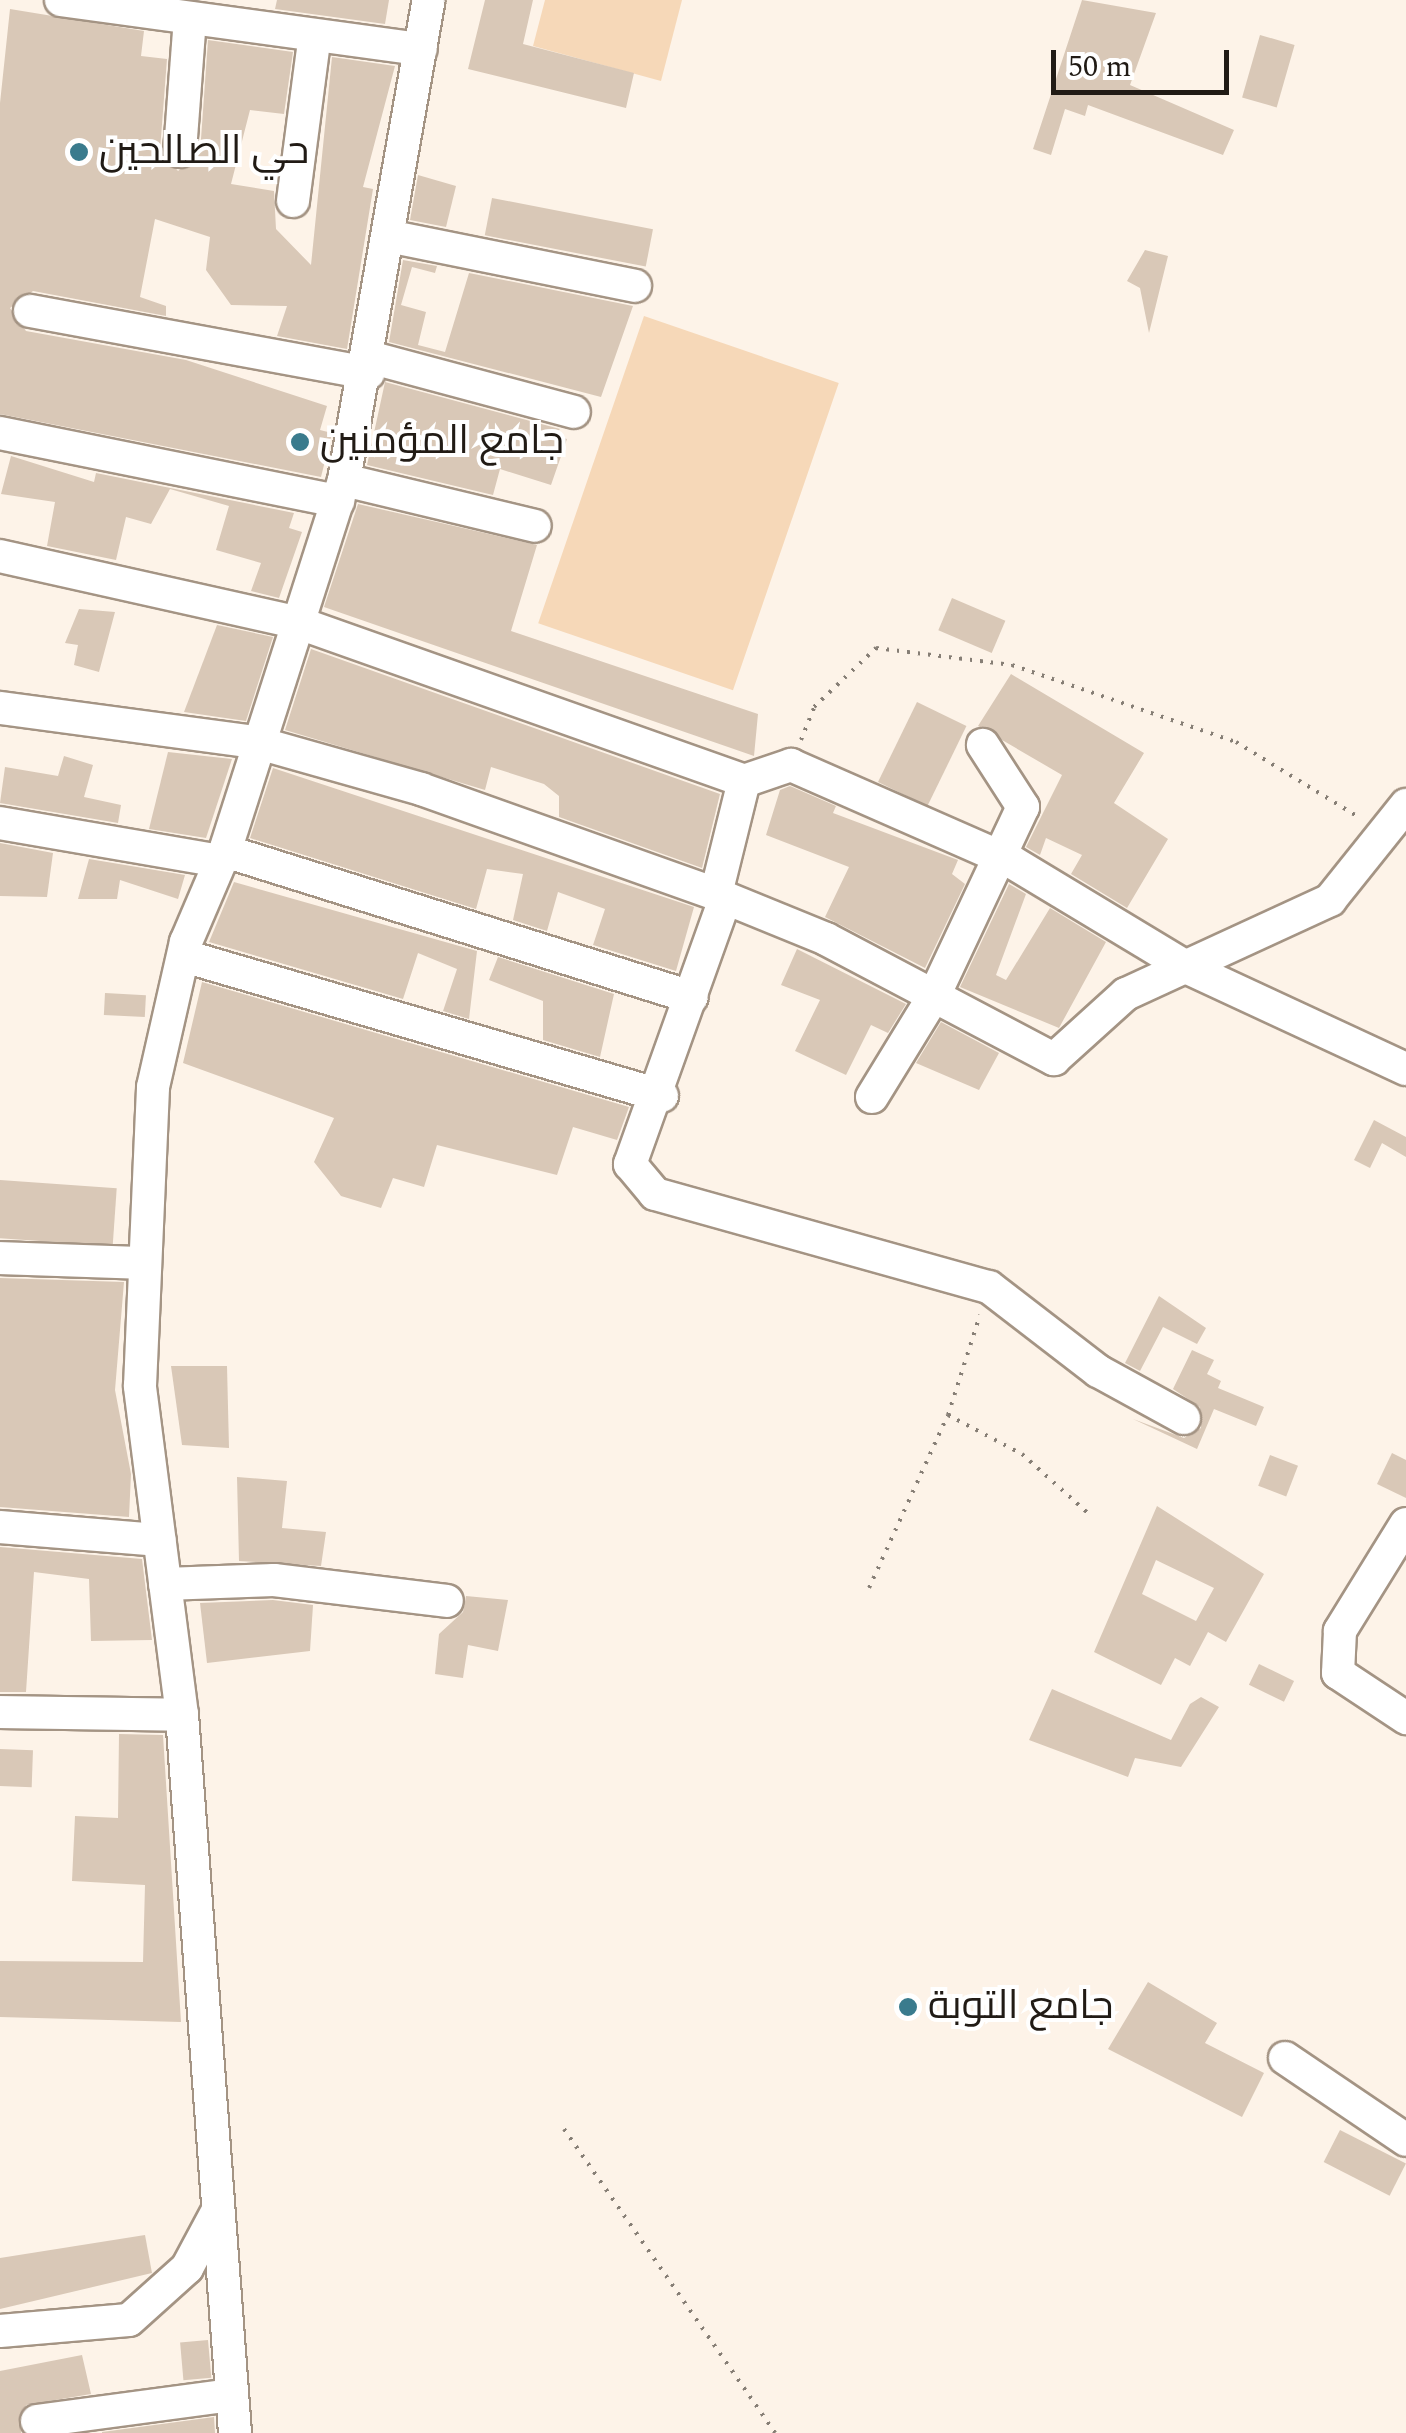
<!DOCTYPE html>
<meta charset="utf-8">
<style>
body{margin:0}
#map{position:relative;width:1406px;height:2433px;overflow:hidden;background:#fdf3e8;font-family:Spectral,Cairo,serif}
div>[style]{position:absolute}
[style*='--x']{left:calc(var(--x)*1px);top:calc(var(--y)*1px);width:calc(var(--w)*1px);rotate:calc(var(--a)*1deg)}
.green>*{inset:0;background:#f6d8b8;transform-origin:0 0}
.building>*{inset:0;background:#d9c8b7;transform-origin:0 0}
.path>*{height:4px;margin-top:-2px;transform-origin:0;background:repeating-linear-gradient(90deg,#867e75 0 2.5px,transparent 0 10.5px)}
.roads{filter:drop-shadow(2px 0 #a49484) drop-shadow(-2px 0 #a49484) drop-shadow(0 2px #a49484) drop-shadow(0 -2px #a49484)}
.minor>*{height:32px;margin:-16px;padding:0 16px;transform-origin:16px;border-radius:16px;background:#fff}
.dots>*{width:28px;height:28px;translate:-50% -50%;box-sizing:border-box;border:5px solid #fff;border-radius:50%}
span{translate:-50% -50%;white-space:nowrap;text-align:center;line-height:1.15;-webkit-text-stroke:8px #fff;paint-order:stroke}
.poi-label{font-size:40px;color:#211b15}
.left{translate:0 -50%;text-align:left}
.scale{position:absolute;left:1051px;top:50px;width:178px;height:45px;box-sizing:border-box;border:5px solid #211b15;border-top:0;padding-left:12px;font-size:30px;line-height:35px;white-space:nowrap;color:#211b15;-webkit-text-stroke:8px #fff;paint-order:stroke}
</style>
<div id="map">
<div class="green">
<i style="clip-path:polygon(545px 0,682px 0,661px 81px,533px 46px)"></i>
<i style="left:644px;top:316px;width:206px;height:325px;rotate:19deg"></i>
</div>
<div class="building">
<i style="clip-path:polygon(277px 0,389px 0,385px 24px,275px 9px)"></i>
<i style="clip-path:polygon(485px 0,533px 0,523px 44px,634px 73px,626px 108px,468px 69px)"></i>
<i style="clip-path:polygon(1082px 0,1156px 13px,1130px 85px,1234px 130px,1223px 155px,1088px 105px,1085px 116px,1065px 109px,1051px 155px,1033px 149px)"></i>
<i style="clip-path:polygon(10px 9px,144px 31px,141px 56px,167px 59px,160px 150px,178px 171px,200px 153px,208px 40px,293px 52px,284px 114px,250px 110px,231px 184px,274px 191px,276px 229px,311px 265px,332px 57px,395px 66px,363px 187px,373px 189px,347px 349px,277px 336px,287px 306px,231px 305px,206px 270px,210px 237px,155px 219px,140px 297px,166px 306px,166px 316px,33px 291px,10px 308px,26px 331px,186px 360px,327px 406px,320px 430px,332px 433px,321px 477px,0 414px,0 103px)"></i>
<i style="left:1260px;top:35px;width:36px;height:65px;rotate:16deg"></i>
<i style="clip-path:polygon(418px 175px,456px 186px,446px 227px,410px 220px)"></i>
<i style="left:492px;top:198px;width:164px;height:38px;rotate:11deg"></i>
<i style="clip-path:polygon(1145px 250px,1168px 256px,1149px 333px,1140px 288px,1127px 281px)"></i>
<i style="clip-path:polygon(403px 260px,437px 266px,435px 273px,412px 267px,401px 305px,426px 312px,418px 345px,445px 352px,469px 273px,633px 306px,601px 397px,389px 342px)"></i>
<i style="clip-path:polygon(385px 382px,560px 429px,554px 435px,567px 439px,551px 485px,500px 469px,493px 495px,367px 465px)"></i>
<i style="clip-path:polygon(11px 456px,94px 482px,96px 473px,294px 513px,289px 528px,302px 532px,279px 598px,251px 591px,261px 563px,216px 550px,229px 506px,170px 489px,151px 524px,126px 517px,116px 560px,47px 546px,55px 502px,1px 494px)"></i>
<i style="clip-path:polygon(358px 504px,537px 545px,511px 631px,758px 714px,754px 756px,324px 607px)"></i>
<i style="left:952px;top:598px;width:58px;height:35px;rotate:23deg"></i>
<i style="clip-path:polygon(79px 609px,115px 612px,99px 672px,74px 665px,78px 645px,65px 643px)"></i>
<i style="clip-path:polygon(217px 625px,273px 637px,246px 721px,184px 712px)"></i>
<i style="clip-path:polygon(311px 649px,720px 794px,702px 868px,559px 817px,559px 796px,544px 784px,491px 767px,485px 790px,285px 730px)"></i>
<i style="clip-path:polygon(1011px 674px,1144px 753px,1114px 803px,1168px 839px,1127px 908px,1071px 874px,1082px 855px,1046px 838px,1040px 855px,1026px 847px,1062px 775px,978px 726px)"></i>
<i style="left:917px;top:702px;width:55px;height:89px;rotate:26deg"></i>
<i style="clip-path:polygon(168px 752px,232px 759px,206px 838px,149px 829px)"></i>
<i style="clip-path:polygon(64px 756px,93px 765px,84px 797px,121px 805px,118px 823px,0 803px,5px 767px,58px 776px)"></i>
<i style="clip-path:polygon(273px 768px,694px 907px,676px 971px,593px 945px,605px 909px,558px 892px,547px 931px,513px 920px,523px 874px,487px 869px,476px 909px,250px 838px)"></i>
<i style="clip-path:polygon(790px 786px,836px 806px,833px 813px,958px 860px,952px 874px,965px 884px,925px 968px,825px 917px,849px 867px,766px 835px,780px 790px)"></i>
<i style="clip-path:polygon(0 843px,53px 853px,47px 897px,0 896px)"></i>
<i style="clip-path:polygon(89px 859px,185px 875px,178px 899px,120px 880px,117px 899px,78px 899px)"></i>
<i style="clip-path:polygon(234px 882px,477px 951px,469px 1019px,443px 1011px,457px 969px,418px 953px,403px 999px,209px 942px)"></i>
<i style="clip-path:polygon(1009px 884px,1026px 894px,996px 975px,1006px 980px,1050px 908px,1106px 942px,1059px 1028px,960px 987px)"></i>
<i style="clip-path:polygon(797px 949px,906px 1004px,888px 1033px,871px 1025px,846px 1075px,795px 1051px,820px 1000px,781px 985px)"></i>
<i style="clip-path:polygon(498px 957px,614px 994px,600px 1057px,543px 1040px,543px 1001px,489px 980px)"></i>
<i style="clip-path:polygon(202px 982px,629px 1107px,617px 1140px,573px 1127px,557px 1175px,437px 1145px,424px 1187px,393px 1178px,381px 1208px,341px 1196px,314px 1162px,334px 1118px,183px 1063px)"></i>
<i style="left:105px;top:993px;width:41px;height:22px;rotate:3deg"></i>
<i style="clip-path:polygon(941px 1022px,999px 1053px,979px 1090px,916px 1063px)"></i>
<i style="clip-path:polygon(1374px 1120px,1406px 1137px,1406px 1157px,1382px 1143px,1370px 1168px,1354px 1160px)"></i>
<i style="left:0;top:1180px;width:117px;height:58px;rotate:4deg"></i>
<i style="clip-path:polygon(0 1278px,124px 1282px,115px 1390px,131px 1474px,129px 1517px,0 1507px)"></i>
<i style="clip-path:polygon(1159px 1296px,1206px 1328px,1197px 1344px,1163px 1327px,1140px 1371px,1125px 1363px)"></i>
<i style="clip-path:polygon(1192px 1350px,1214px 1360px,1207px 1374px,1221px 1381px,1218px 1388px,1264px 1407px,1256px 1426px,1214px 1409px,1197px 1449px,1133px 1419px,1184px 1438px,1201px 1428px,1200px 1407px,1173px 1389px)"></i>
<i style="clip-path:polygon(171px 1366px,227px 1366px,229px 1448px,182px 1445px)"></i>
<i style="clip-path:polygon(1392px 1453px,1406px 1460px,1406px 1498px,1377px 1484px)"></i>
<i style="left:1270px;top:1455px;width:30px;height:33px;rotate:21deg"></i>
<i style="clip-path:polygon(237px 1477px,287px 1481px,282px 1528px,326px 1532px,321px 1566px,239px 1561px)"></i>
<i style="clip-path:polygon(evenodd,1157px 1506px,1264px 1574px,1226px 1642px,1208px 1632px,1190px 1666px,1175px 1658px,1161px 1685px,1094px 1652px,1157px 1506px,1156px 1560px,1214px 1588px,1196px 1621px,1142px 1594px,1156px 1560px)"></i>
<i style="clip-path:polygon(0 1547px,142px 1559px,152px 1640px,91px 1641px,89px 1579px,34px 1572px,26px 1692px,0 1692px)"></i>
<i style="clip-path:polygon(466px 1596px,508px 1600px,498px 1651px,468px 1645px,463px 1678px,435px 1674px,439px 1634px,463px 1612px)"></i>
<i style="clip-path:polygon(273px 1600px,313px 1605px,310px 1651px,207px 1663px,200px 1603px)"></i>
<i style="left:1259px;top:1664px;width:39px;height:23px;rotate:26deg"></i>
<i style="clip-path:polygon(1052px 1689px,1171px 1740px,1190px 1704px,1201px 1697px,1219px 1707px,1181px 1767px,1135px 1758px,1128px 1777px,1029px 1740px)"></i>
<i style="clip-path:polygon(119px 1734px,163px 1735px,181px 2022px,0 2017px,0 1961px,143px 1962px,145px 1885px,72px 1881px,75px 1816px,118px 1818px)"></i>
<i style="left:0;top:1749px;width:33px;height:37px;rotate:2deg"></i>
<i style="clip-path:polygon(1148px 1982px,1217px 2023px,1205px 2043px,1264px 2073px,1242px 2117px,1108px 2049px)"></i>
<i style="left:1340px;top:2130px;width:74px;height:36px;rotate:27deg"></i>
<i style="clip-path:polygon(145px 2235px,152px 2273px,0 2309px,0 2258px)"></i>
<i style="left:208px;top:2340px;width:38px;height:28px;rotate:85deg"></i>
<i style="clip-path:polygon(82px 2355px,91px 2394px,26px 2405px,21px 2433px,0 2433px,0 2371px)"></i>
<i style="clip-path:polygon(214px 2417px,215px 2433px,102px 2433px,102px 2432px)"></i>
</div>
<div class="path">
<i style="--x:801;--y:740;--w:35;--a:-68"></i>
<i style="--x:814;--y:707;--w:86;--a:-43.6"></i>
<i style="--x:876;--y:648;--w:137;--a:7.1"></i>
<i style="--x:1012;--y:665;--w:237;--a:19"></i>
<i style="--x:1236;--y:742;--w:145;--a:31.5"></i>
<i style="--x:948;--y:1415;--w:84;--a:27.8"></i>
<i style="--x:1022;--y:1454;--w:91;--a:41.9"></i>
<i style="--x:869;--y:1588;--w:190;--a:-65.5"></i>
<i style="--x:948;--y:1415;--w:105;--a:-72.3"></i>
<i style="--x:564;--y:2129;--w:370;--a:55.2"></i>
</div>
<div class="roads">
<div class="minor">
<i style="--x:61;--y:0;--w:363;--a:7.8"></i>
<i style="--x:180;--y:151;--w:133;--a:-85.7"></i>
<i style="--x:293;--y:201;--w:167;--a:-82.5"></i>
<i style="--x:388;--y:236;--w:252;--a:11.4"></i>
<i style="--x:30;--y:311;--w:344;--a:10.4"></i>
<i style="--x:369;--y:357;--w:212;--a:15"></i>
<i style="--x:0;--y:433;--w:345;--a:11.4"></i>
<i style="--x:344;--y:480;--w:196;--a:13.5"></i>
<i style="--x:0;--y:556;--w:303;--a:12.6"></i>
<i style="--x:296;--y:622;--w:475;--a:19.5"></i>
<i style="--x:744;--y:781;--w:50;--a:-18.8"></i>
<i style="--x:791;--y:765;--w:241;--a:23.7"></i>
<i style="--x:1012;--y:862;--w:205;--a:31.1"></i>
<i style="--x:1188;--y:968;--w:240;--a:24.9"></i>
<i style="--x:0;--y:708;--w:257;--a:7.6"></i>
<i style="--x:255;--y:742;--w:173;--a:15.8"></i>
<i style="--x:421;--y:789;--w:313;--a:19.6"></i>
<i style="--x:716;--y:894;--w:116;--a:-76.1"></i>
<i style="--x:0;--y:823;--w:222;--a:9.8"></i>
<i style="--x:225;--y:851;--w:489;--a:17.4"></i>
<i style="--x:716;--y:894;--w:119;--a:22.2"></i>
<i style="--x:826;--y:939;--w:258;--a:27.8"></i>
<i style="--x:1054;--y:1059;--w:97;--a:-42.1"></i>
<i style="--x:1126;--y:994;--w:225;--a:-24.7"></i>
<i style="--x:1330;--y:900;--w:122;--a:-51.3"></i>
<i style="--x:725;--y:899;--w:282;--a:109.7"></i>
<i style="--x:630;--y:1164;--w:39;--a:50"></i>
<i style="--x:655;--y:1194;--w:347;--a:15.6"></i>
<i style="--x:989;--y:1287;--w:138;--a:37.6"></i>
<i style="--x:1098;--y:1371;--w:98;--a:28.7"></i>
<i style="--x:184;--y:956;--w:498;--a:16.3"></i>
<i style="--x:872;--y:1097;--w:119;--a:-58.5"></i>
<i style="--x:934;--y:996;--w:209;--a:-64.8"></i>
<i style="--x:1023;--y:807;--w:74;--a:-122.8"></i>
<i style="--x:0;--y:1258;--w:145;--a:2"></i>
<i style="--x:1406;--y:1524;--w:126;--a:121.7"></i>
<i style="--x:1340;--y:1631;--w:42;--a:92.7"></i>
<i style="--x:1338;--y:1673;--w:82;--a:33.5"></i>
<i style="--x:0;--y:1527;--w:160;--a:4.7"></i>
<i style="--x:165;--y:1584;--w:109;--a:-2.1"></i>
<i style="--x:274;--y:1580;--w:174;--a:6.9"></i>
<i style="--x:0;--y:1712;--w:182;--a:0.9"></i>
<i style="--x:1285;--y:2058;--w:146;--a:34.1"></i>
<i style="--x:0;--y:2331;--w:129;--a:-4.9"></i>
<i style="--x:129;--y:2320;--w:78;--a:-41.9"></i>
<i style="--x:187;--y:2268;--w:64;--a:-61.8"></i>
<i style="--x:37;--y:2421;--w:196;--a:-7.6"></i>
<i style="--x:235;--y:2433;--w:720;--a:-94.22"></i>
<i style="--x:182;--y:1715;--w:332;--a:-97.3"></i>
<i style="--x:140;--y:1386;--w:299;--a:-87.5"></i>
<i style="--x:153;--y:1087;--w:149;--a:-77.2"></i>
<i style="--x:186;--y:942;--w:99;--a:-66.8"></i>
<i style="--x:225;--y:851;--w:390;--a:-72.2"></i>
<i style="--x:344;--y:480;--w:487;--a:-80"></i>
</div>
</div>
<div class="dots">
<i style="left:79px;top:152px;background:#3a7b8d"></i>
<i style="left:300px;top:442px;background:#3a7b8d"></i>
<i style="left:908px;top:2007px;background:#3a7b8d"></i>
</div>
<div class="poi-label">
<span class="left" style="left:99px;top:152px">حي الصالحين</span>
<span class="left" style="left:320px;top:442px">جامع المؤمنين</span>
<span class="left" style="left:928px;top:2007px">جامع التوبة</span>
</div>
<div class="scale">50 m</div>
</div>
